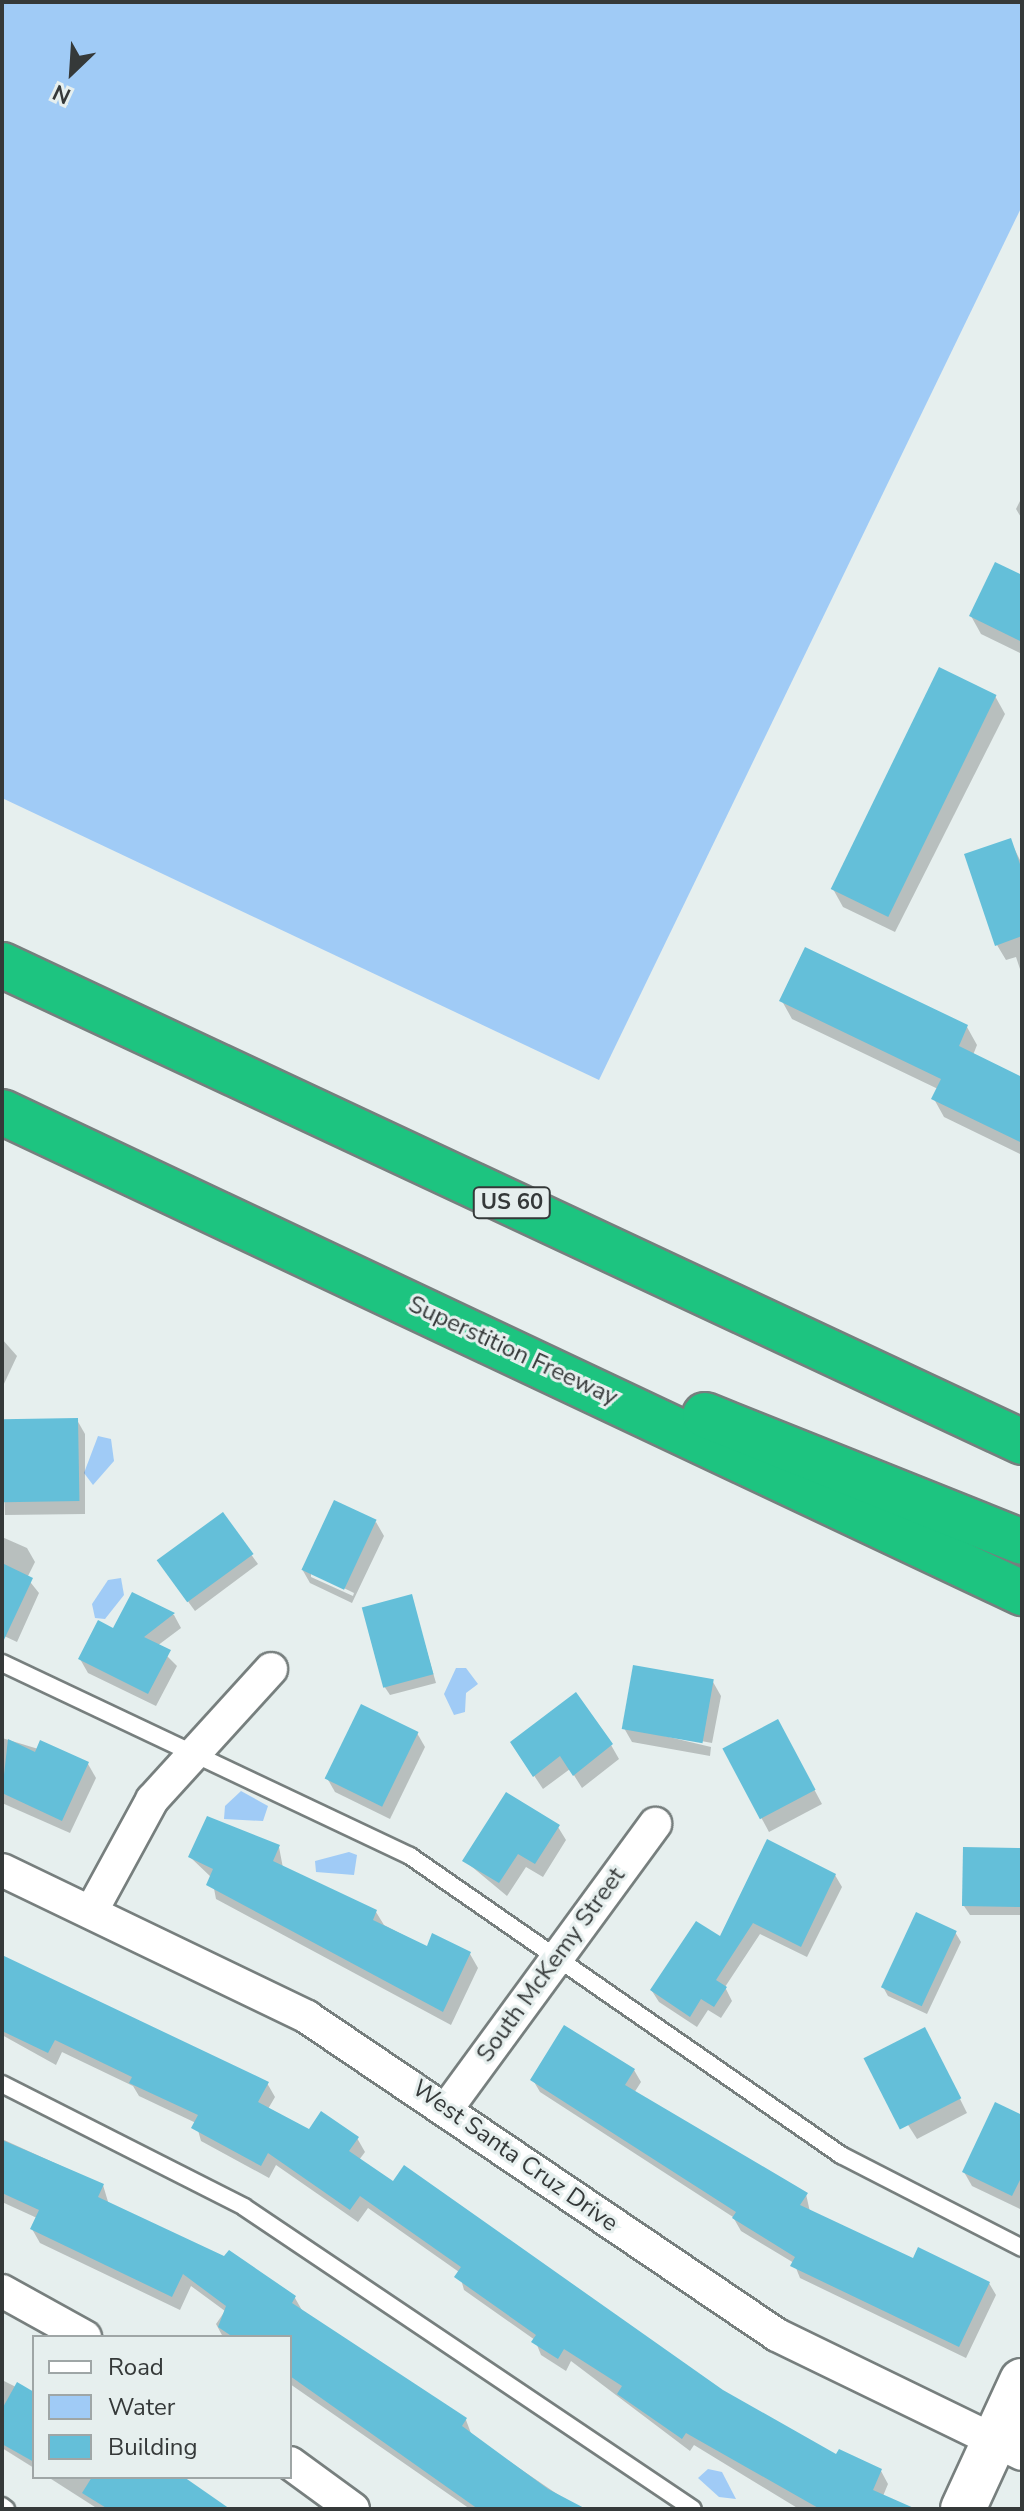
<!DOCTYPE html>
<style>
body{margin:0}
#map{position:relative;width:1024px;height:2511px;overflow:hidden;background:#e6efee;font-family:"Nunito Sans",sans-serif}
div>[style]{position:absolute}
[style*='--x']{left:calc(var(--x)*1px);top:calc(var(--y)*1px);width:calc(var(--w)*1px);rotate:calc(var(--a)*1deg)}
.water>*{inset:0;background:#a0cbf6}
.shadow>*{inset:0;background:#0003}
.building>*{inset:0;background:#64bfd9;transform-origin:0 0}
.roads{filter:drop-shadow(2px 0 #777f7e) drop-shadow(-2px 0 #777f7e) drop-shadow(0 2px #777f7e) drop-shadow(0 -2px #777f7e)}
.lane>*{height:16px;margin:-8px;padding:0 8px;transform-origin:8px;border-radius:8px;background:#fff}
.street>*{height:32px;margin:-16px;padding:0 16px;transform-origin:16px;border-radius:16px;background:#fff}
.secondary>*{height:44px;margin:-22px;padding:0 22px;transform-origin:22px;border-radius:22px;background:#fff}
.highway>*{height:44px;margin:-22px;padding:0 22px;transform-origin:22px;border-radius:22px;background:#1dc480}
span{translate:-50% -50%;white-space:nowrap;text-align:center;line-height:1.15;-webkit-text-stroke:6px #e6efee;paint-order:stroke}
.shield-label span{padding:2px 6px;background:#e6efee;border:2px solid;border-radius:6px;-webkit-text-stroke-width:0}
.shield-label{font-size:22px;color:#353939;font-weight:700}
.street-label{font-size:24px;color:#353939}
.frame{position:absolute;inset:0;border:4px solid #353939;pointer-events:none}
.legend{position:absolute;left:32px;top:2335px;width:260px;height:144px;box-sizing:border-box;background:#e6efee;border:2px solid #9fa6a6;margin:0;padding:10px 14px;list-style:none;font-size:24px;color:#353939}
.legend li{display:flex;align-items:center;gap:16px;height:40px}
.legend b{width:40px;border:2px solid #9fa6a6}
.north{position:absolute;left:32px;top:32px;width:80px;height:80px;-webkit-text-stroke:6px #e6efee;paint-order:stroke;rotate:205deg;font-size:22px;font-weight:700;line-height:32px;text-align:center;color:#353939}
.north::after{content:'';display:block;margin:auto;width:28px;height:36px;background:#353939;clip-path:polygon(50% 0,100% 100%,50% 72%,0 100%)}
</style>
<div id="map">
<div class="water">
<i style="clip-path:polygon(2px 2px,1022px 2px,1022px 206px,599px 1080px,2px 798px)"></i>
<i style="clip-path:polygon(98px 1436px,111px 1439px,114px 1461px,93px 1485px,84px 1473px)"></i>
<i style="clip-path:polygon(121px 1578px,124px 1595px,105px 1619px,95px 1618px,92px 1604px,108px 1580px)"></i>
<i style="clip-path:polygon(456px 1668px,466px 1668px,478px 1684px,466px 1693px,465px 1712px,454px 1715px,444px 1694px)"></i>
<i style="clip-path:polygon(241px 1791px,268px 1806px,263px 1821px,224px 1819px,225px 1806px)"></i>
<i style="clip-path:polygon(349px 1852px,357px 1855px,354px 1875px,316px 1872px,315px 1861px)"></i>
<i style="clip-path:polygon(708px 2469px,722px 2472px,736px 2499px,719px 2497px,698px 2478px)"></i>
</div>
<div class="shadow">
<i style="clip-path:polygon(1022px 497px,1022px 519px,1016px 509px)"></i>
<i style="clip-path:polygon(1022px 577px,1022px 654px,981px 634px,971px 616px)"></i>
<i style="clip-path:polygon(995px 696px,1005px 714px,895px 932px,843px 907px,833px 889px)"></i>
<i style="clip-path:polygon(1010px 840px,1022px 864px,1022px 975px,1016px 957px,1006px 960px,997px 945px)"></i>
<i style="clip-path:polygon(782px 1001px,967px 1027px,977px 1045px,973px 1055px,1022px 1079px,1022px 1155px,944px 1117px,934px 1099px,938px 1089px,792px 1019px)"></i>
<i style="clip-path:polygon(2px 1339px,17px 1356px,2px 1388px)"></i>
<i style="clip-path:polygon(77px 1420px,85px 1434px,85px 1514px,5px 1515px,2px 1421px)"></i>
<i style="clip-path:polygon(223px 1515px,258px 1564px,195px 1611px,165px 1570px)"></i>
<i style="clip-path:polygon(evenodd,376px 1522px,384px 1536px,352px 1603px,310px 1583px,302px 1569px,376px 1522px,311px 1572px,354px 1593px,353px 1596px,311px 1577px,311px 1572px)"></i>
<i style="clip-path:polygon(2px 1537px,27px 1548px,35px 1562px,27px 1578px,39px 1593px,17px 1642px,2px 1635px)"></i>
<i style="clip-path:polygon(133px 1594px,174px 1615px,181px 1628px,157px 1646px,177px 1666px,156px 1706px,88px 1673px,80px 1659px,114px 1631px)"></i>
<i style="clip-path:polygon(411px 1596px,436px 1683px,390px 1695px,384px 1686px)"></i>
<i style="clip-path:polygon(713px 1682px,721px 1696px,712px 1743px,631px 1728px,711px 1747px,710px 1756px,632px 1742px,624px 1728px)"></i>
<i style="clip-path:polygon(417px 1733px,425px 1747px,390px 1819px,335px 1792px,327px 1778px)"></i>
<i style="clip-path:polygon(785px 1735px,822px 1804px,769px 1832px,724px 1749px)"></i>
<i style="clip-path:polygon(2px 1738px,88px 1764px,96px 1778px,70px 1833px,2px 1803px)"></i>
<i style="clip-path:polygon(611px 1745px,619px 1759px,582px 1788px,570px 1769px,543px 1789px,521px 1756px)"></i>
<i style="clip-path:polygon(558px 1827px,566px 1840px,543px 1877px,526px 1867px,507px 1896px,465px 1861px)"></i>
<i style="clip-path:polygon(279px 1847px,283px 1868px,376px 1912px,384px 1925px,428px 1948px,470px 1954px,478px 1968px,451px 2025px,216px 1899px,212px 1878px,190px 1857px)"></i>
<i style="clip-path:polygon(1022px 1850px,1022px 1915px,970px 1915px,964px 1906px)"></i>
<i style="clip-path:polygon(835px 1875px,842px 1887px,807px 1957px,760px 1934px,725px 1987px,732px 2001px,721px 2018px,708px 2010px,697px 2027px,659px 2002px,652px 1991px,720px 1939px)"></i>
<i style="clip-path:polygon(955px 1932px,961px 1942px,927px 2014px,888px 1996px,883px 1987px)"></i>
<i style="clip-path:polygon(2px 1958px,267px 2083px,275px 2097px,268px 2109px,309px 2132px,357px 2138px,365px 2152px,359px 2160px,722px 2392px,837px 2457px,881px 2471px,888px 2484px,883px 2496px,903px 2509px,799px 2509px,694px 2445px,690px 2451px,571px 2361px,566px 2371px,541px 2355px,535px 2340px,464px 2290px,459px 2272px,368px 2208px,358px 2222px,276px 2165px,269px 2178px,201px 2141px,196px 2123px,139px 2096px,133px 2086px,62px 2052px,56px 2065px,2px 2035px)"></i>
<i style="clip-path:polygon(932px 2043px,967px 2113px,917px 2139px,866px 2059px)"></i>
<i style="clip-path:polygon(634px 2070px,641px 2082px,634px 2093px,806px 2194px,810px 2212px,914px 2260px,989px 2283px,996px 2295px,966px 2358px,800px 2278px,794px 2263px,741px 2231px,733px 2217px,540px 2092px,533px 2080px)"></i>
<i style="clip-path:polygon(1022px 2117px,1022px 2205px,1020px 2209px,972px 2186px,964px 2172px)"></i>
<i style="clip-path:polygon(2px 2139px,103px 2185px,109px 2205px,295px 2298px,303px 2312px,466px 2420px,472px 2436px,579px 2509px,470px 2509px,290px 2384px,290px 2337px,223px 2337px,216px 2324px,225px 2311px,191px 2286px,180px 2310px,40px 2243px,32px 2229px,37px 2218px,2px 2202px)"></i>
<i style="clip-path:polygon(2px 2380px,34px 2396px,34px 2468px,2px 2448px)"></i>
<i style="clip-path:polygon(48px 2477px,177px 2477px,227px 2509px,98px 2509px)"></i>
</div>
<div class="building">
<i style="clip-path:polygon(995px 562px,1022px 575px,1022px 642px,969px 616px)"></i>
<i style="left:939px;top:667px;width:64px;height:247px;rotate:26deg"></i>
<i style="clip-path:polygon(1011px 838px,1022px 870px,1022px 936px,995px 946px,964px 854px)"></i>
<i style="clip-path:polygon(805px 947px,968px 1025px,959px 1046px,1022px 1077px,1022px 1143px,931px 1099px,941px 1079px,779px 1001px)"></i>
<i style="left:78px;top:1418px;width:83px;height:76px;rotate:89deg"></i>
<i style="left:334px;top:1500px;width:47px;height:77px;rotate:25deg"></i>
<i style="left:223px;top:1512px;width:52px;height:82px;rotate:54deg"></i>
<i style="clip-path:polygon(2px 1563px,33px 1578px,2px 1644px)"></i>
<i style="clip-path:polygon(132px 1592px,175px 1613px,144px 1637px,171px 1650px,148px 1694px,78px 1659px,98px 1620px,113px 1628px)"></i>
<i style="left:412px;top:1594px;width:83px;height:52px;rotate:75deg"></i>
<i style="left:633px;top:1665px;width:82px;height:65px;rotate:10deg"></i>
<i style="clip-path:polygon(576px 1692px,613px 1744px,573px 1776px,560px 1756px,533px 1777px,510px 1742px)"></i>
<i style="left:361px;top:1704px;width:64px;height:83px;rotate:26deg"></i>
<i style="left:778px;top:1719px;width:80px;height:63px;rotate:62deg"></i>
<i style="clip-path:polygon(8px 1739px,35px 1752px,40px 1740px,89px 1762px,62px 1821px,2px 1793px)"></i>
<i style="clip-path:polygon(506px 1792px,560px 1825px,535px 1864px,518px 1854px,499px 1883px,462px 1861px)"></i>
<i style="clip-path:polygon(207px 1816px,280px 1845px,273px 1861px,377px 1910px,373px 1920px,427px 1946px,432px 1933px,471px 1952px,443px 2012px,206px 1885px,213px 1869px,188px 1857px)"></i>
<i style="clip-path:polygon(767px 1839px,836px 1874px,801px 1947px,753px 1923px,716px 1980px,727px 1987px,714px 2007px,701px 1999px,690px 2017px,650px 1990px,696px 1921px,720px 1936px)"></i>
<i style="left:963px;top:1847px;width:59px;height:59px;rotate:1deg"></i>
<i style="left:916px;top:1912px;width:45px;height:83px;rotate:25deg"></i>
<i style="clip-path:polygon(2px 1955px,269px 2082px,258px 2102px,309px 2129px,321px 2111px,359px 2137px,349px 2151px,393px 2181px,404px 2165px,723px 2390px,836px 2454px,839px 2449px,882px 2469px,873px 2490px,916px 2509px,820px 2509px,686px 2433px,682px 2439px,617px 2394px,622px 2386px,564px 2349px,558px 2359px,531px 2342px,536px 2335px,454px 2277px,461px 2267px,360px 2196px,350px 2210px,268px 2153px,261px 2166px,191px 2128px,198px 2115px,129px 2083px,132px 2077px,55px 2040px,48px 2053px,2px 2031px)"></i>
<i style="clip-path:polygon(564px 2025px,635px 2069px,625px 2085px,808px 2193px,800px 2205px,913px 2258px,918px 2247px,990px 2282px,959px 2347px,790px 2266px,795px 2257px,732px 2218px,736px 2212px,530px 2080px)"></i>
<i style="left:925px;top:2027px;width:80px;height:69px;rotate:63deg"></i>
<i style="clip-path:polygon(995px 2102px,1022px 2115px,1022px 2176px,1012px 2196px,962px 2172px)"></i>
<i style="clip-path:polygon(2px 2140px,104px 2184px,98px 2197px,224px 2256px,229px 2250px,296px 2296px,292px 2303px,467px 2418px,462px 2426px,548px 2489px,586px 2509px,478px 2509px,290px 2376px,290px 2337px,233px 2337px,218px 2327px,226px 2306px,183px 2274px,172px 2297px,30px 2229px,39px 2210px,2px 2193px)"></i>
<i style="clip-path:polygon(17px 2382px,34px 2392px,34px 2462px,2px 2444px,2px 2409px)"></i>
<i style="clip-path:polygon(92px 2477px,184px 2477px,230px 2509px,108px 2509px,82px 2493px)"></i>
</div>
<div class="roads">
<div class="lane">
<i style="--x:2;--y:1663;--w:451;--a:25.3"></i>
<i style="--x:410;--y:1856;--w:525;--a:34.75"></i>
<i style="--x:841;--y:2155;--w:203;--a:27.2"></i>
<i style="--x:2;--y:2084;--w:271;--a:26.9"></i>
<i style="--x:244;--y:2207;--w:541;--a:33.93"></i>
<i style="--x:2;--y:2506;--w:5;--a:37"></i>
</div>
<div class="street">
<i style="--x:2;--y:1870;--w:339;--a:25.7"></i>
<i style="--x:307;--y:2017;--w:567;--a:34.08"></i>
<i style="--x:777;--y:2335;--w:272;--a:25.9"></i>
<i style="--x:91;--y:1912;--w:128;--a:-61.4"></i>
<i style="--x:152;--y:1800;--w:177;--a:-47.7"></i>
<i style="--x:448;--y:2107;--w:351;--a:-53.8"></i>
<i style="--x:2;--y:2291;--w:95;--a:29"></i>
<i style="--x:290;--y:2463;--w:78;--a:36.1"></i>
</div>
<div class="secondary">
<i style="--x:963;--y:2509;--w:141;--a:-65.3"></i>
</div>
<div class="highway">
<i style="--x:2;--y:965;--w:1126;--a:25.06"></i>
<i style="--x:2;--y:1112;--w:1128;--a:25.25"></i>
<i style="--x:705;--y:1415;--w:341;--a:21.8"></i>
</div>
</div>
<div class="shield-label">
<span style="left:512px;top:1203px">US 60</span>
</div>
<div class="street-label">
<span style="left:513px;top:1351px;rotate:25deg">Superstition Freeway</span>
<span style="left:551px;top:1965px;rotate:-54deg">South McKemy Street</span>
<span style="left:515px;top:2156px;rotate:35deg">West Santa Cruz Drive</span>
</div>
<div class="frame"></div>
<ul class="legend">
<li><b style="height:10px;background:#fff"></b>Road</li>
<li><b style="height:22px;background:#a0cbf6"></b>Water</li>
<li><b style="height:22px;background:#64bfd9"></b>Building</li>
</ul>
<div class="north">N</div>
</div>
